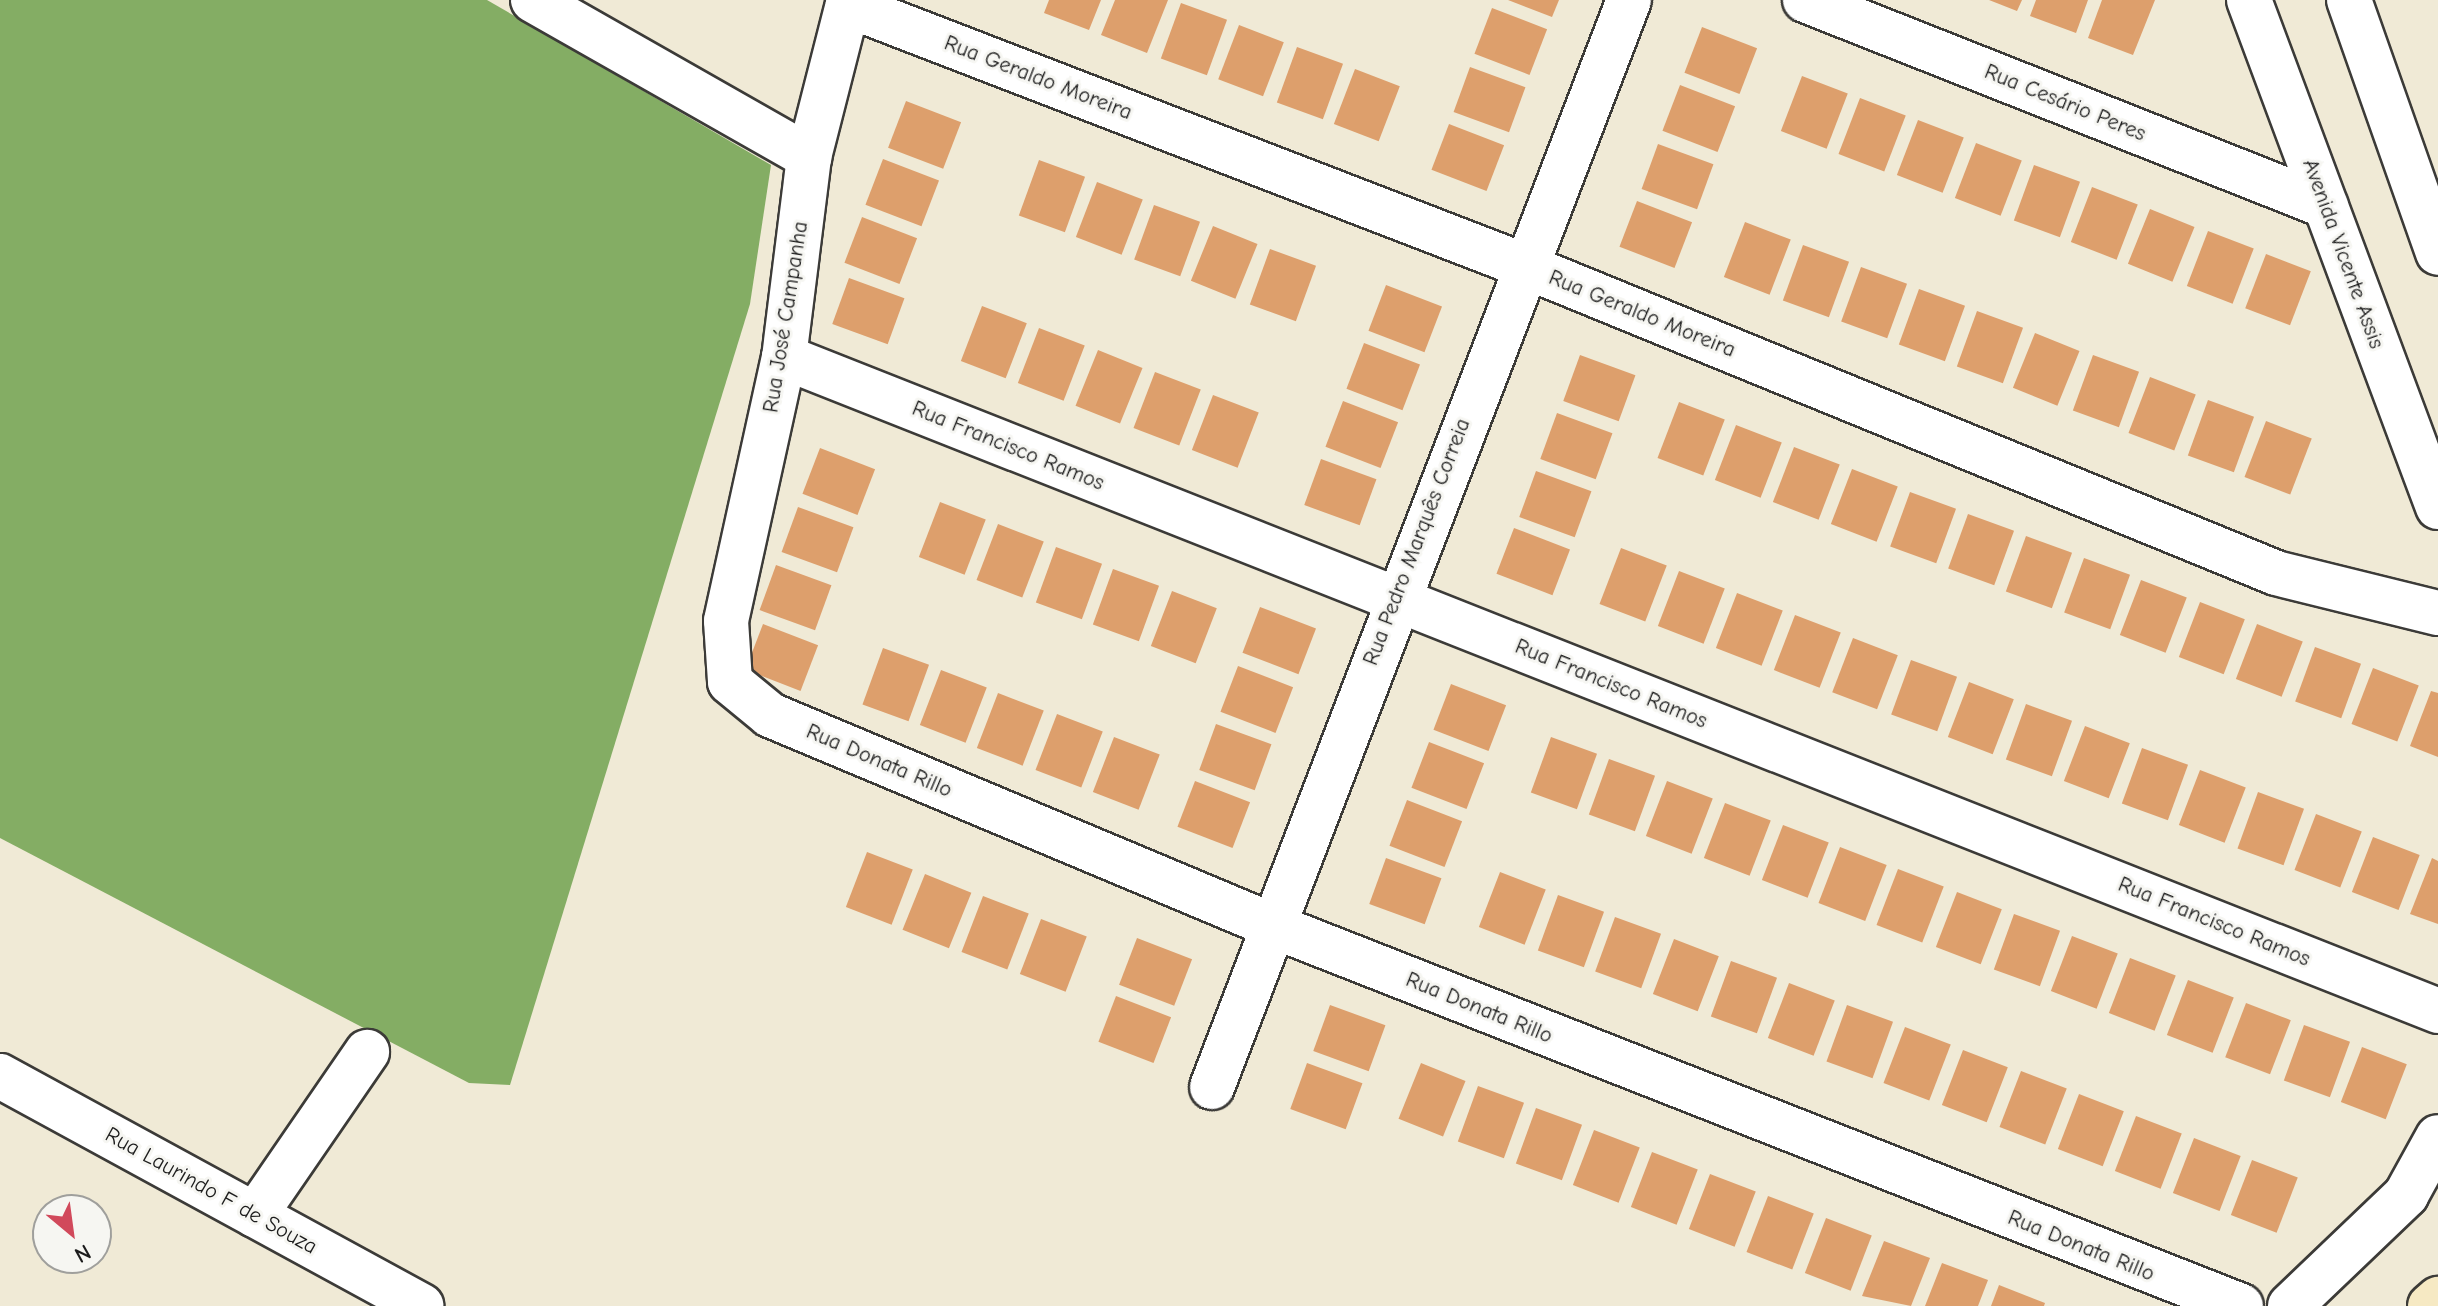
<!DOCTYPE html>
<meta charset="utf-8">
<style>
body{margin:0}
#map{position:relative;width:2438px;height:1306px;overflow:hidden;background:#f0ead6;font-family:"Comic Neue",sans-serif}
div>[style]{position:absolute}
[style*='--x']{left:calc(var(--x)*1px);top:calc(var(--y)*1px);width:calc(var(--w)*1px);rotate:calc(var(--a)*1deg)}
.forest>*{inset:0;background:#84ad64}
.building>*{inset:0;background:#dd9f6c;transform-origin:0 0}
.roads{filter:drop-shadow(2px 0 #3c3b38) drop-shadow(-2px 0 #3c3b38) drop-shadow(0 2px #3c3b38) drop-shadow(0 -2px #3c3b38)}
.street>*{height:44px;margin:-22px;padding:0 22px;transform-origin:22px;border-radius:22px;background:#fff}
.secondary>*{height:44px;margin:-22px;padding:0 22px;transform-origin:22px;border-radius:22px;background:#f6e9c3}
span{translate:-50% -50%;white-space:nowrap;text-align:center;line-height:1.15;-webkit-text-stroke:6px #f6f6f2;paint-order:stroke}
.street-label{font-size:22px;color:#1c1c1c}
.north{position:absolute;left:32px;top:1194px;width:80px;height:80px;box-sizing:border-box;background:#f6f6f2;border:2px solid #9f9f9c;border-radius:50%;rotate:151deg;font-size:22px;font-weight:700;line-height:32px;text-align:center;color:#1c1c1c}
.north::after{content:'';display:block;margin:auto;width:28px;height:36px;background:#d1495b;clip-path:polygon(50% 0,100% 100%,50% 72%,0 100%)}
</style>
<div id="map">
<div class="forest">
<i style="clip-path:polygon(0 0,487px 0,771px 165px,750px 304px,510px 1085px,469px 1083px,0 838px)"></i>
</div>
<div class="building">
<i style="clip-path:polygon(1049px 0,1101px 0,1089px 30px,1044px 13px)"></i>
<i style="clip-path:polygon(1115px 0,1168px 0,1147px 53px,1101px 35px)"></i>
<i style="clip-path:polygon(1508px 0,1559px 0,1552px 17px)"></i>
<i style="clip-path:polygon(1989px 0,2022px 0,2017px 11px)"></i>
<i style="clip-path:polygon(2036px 0,2088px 0,2076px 33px,2030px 16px)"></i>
<i style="clip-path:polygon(2102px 0,2155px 0,2133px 55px,2088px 38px)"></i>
<i style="left:1181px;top:3px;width:49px;height:59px;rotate:20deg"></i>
<i style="left:1492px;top:8px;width:59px;height:49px;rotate:21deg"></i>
<i style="left:1239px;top:25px;width:48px;height:58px;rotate:21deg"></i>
<i style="left:1702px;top:27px;width:59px;height:49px;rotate:21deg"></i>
<i style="left:1297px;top:47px;width:49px;height:59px;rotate:20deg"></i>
<i style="left:1470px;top:67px;width:59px;height:48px;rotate:20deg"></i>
<i style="left:1355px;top:69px;width:48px;height:59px;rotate:21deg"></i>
<i style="left:1802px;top:76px;width:49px;height:59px;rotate:21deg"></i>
<i style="left:1680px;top:85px;width:59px;height:49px;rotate:21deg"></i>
<i style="left:1860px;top:98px;width:49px;height:60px;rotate:21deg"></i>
<i style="left:906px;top:101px;width:59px;height:50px;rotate:21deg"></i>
<i style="left:1918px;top:120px;width:49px;height:59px;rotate:21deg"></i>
<i style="left:1449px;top:124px;width:59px;height:49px;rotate:21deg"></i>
<i style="left:1976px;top:143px;width:49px;height:59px;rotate:21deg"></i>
<i style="left:1658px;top:144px;width:59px;height:48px;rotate:20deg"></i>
<i style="left:883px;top:159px;width:60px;height:49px;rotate:21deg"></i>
<i style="left:1039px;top:160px;width:49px;height:59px;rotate:20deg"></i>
<i style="left:2034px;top:165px;width:49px;height:59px;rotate:20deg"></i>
<i style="left:1097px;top:182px;width:49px;height:59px;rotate:21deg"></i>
<i style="left:2092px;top:187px;width:49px;height:59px;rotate:21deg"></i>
<i style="left:1637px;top:201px;width:59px;height:49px;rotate:21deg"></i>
<i style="left:1154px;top:205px;width:49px;height:58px;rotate:20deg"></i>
<i style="left:2150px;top:209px;width:48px;height:59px;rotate:22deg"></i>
<i style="left:862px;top:217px;width:59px;height:49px;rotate:21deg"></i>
<i style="left:1745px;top:222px;width:49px;height:59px;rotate:21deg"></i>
<i style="left:1213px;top:226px;width:48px;height:59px;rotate:22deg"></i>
<i style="left:2208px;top:231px;width:49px;height:59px;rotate:21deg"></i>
<i style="left:1803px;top:245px;width:49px;height:59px;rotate:20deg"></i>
<i style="left:1270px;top:249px;width:49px;height:59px;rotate:20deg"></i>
<i style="left:2266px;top:254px;width:48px;height:58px;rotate:21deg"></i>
<i style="left:1861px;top:267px;width:49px;height:58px;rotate:20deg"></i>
<i style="left:849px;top:278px;width:59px;height:49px;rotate:20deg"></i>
<i style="left:1386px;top:285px;width:60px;height:49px;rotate:21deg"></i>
<i style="left:1919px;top:289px;width:49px;height:59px;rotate:20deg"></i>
<i style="left:982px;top:306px;width:48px;height:59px;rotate:21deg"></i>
<i style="left:1977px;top:311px;width:49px;height:59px;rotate:20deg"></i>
<i style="left:1039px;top:328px;width:49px;height:59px;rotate:21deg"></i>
<i style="left:2035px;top:333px;width:48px;height:59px;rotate:22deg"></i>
<i style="left:1364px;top:343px;width:60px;height:49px;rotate:21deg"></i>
<i style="left:1098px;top:350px;width:48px;height:60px;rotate:22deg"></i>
<i style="left:1580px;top:355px;width:59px;height:49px;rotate:20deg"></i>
<i style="left:2093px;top:355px;width:49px;height:59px;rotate:20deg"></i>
<i style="left:1155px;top:372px;width:49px;height:60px;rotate:21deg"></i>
<i style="left:2150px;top:377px;width:49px;height:60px;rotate:21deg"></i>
<i style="left:1213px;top:395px;width:49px;height:59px;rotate:21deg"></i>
<i style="left:2208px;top:400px;width:49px;height:59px;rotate:20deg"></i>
<i style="left:1343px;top:401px;width:59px;height:49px;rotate:21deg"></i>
<i style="left:1679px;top:402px;width:49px;height:60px;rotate:21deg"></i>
<i style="left:1557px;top:413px;width:59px;height:49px;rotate:20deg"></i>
<i style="left:2266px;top:421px;width:49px;height:60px;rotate:21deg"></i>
<i style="left:1736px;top:425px;width:49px;height:59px;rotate:21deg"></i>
<i style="left:1794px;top:447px;width:49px;height:59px;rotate:21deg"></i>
<i style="left:820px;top:448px;width:59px;height:49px;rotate:21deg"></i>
<i style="left:1321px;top:459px;width:59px;height:49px;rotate:20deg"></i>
<i style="left:1852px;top:469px;width:49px;height:59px;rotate:21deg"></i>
<i style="left:1536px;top:471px;width:59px;height:49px;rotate:20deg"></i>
<i style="left:1910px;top:492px;width:49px;height:58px;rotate:20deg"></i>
<i style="left:940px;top:502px;width:49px;height:59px;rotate:21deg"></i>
<i style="left:798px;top:507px;width:59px;height:48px;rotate:20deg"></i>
<i style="left:1968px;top:514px;width:49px;height:58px;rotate:20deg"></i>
<i style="left:998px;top:524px;width:49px;height:60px;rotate:21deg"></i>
<i style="left:1514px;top:528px;width:60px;height:49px;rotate:21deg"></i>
<i style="left:2026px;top:536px;width:49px;height:59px;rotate:20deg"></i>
<i style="left:1056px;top:547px;width:49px;height:59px;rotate:20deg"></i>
<i style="left:1621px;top:548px;width:49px;height:60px;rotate:21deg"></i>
<i style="left:2084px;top:558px;width:49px;height:58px;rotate:20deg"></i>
<i style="left:776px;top:565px;width:59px;height:48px;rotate:20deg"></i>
<i style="left:1113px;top:569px;width:49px;height:59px;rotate:20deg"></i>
<i style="left:1679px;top:571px;width:49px;height:59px;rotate:21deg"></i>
<i style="left:2141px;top:580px;width:49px;height:59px;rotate:21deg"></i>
<i style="left:1172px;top:591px;width:48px;height:59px;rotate:21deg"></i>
<i style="left:1737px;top:593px;width:49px;height:59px;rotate:21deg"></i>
<i style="left:2200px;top:602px;width:48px;height:59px;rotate:21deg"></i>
<i style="left:1260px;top:607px;width:60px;height:49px;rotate:21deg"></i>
<i style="left:1795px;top:615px;width:49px;height:59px;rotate:21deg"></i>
<i style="left:763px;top:624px;width:59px;height:49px;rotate:21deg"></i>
<i style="left:2257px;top:624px;width:49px;height:59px;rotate:21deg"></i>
<i style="left:1853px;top:638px;width:48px;height:58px;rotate:21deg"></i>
<i style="left:2315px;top:647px;width:49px;height:58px;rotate:20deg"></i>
<i style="left:883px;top:648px;width:49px;height:60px;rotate:20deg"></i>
<i style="left:1911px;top:660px;width:49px;height:58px;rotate:20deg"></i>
<i style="left:1238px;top:666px;width:59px;height:49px;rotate:21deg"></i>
<i style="left:2373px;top:668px;width:49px;height:60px;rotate:21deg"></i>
<i style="left:941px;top:670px;width:49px;height:59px;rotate:21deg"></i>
<i style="left:1969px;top:682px;width:48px;height:59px;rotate:21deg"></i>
<i style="left:1451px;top:684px;width:59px;height:49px;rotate:21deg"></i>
<i style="clip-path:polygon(2431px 691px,2438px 693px,2438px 757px,2410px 746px)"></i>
<i style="left:998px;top:693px;width:49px;height:59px;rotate:21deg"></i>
<i style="left:2026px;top:704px;width:49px;height:59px;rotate:20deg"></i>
<i style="left:1057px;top:714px;width:49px;height:60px;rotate:21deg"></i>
<i style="left:1216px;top:724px;width:59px;height:49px;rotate:20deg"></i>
<i style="left:2085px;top:726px;width:48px;height:59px;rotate:21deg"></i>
<i style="left:1114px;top:737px;width:49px;height:59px;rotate:21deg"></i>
<i style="left:1551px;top:737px;width:49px;height:59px;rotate:20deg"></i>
<i style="left:1429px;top:742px;width:59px;height:49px;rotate:21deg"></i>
<i style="left:2142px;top:748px;width:49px;height:59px;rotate:20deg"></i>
<i style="left:1609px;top:759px;width:49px;height:59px;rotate:20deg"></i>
<i style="left:2200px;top:770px;width:49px;height:59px;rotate:21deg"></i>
<i style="left:1195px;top:781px;width:59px;height:49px;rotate:21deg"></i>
<i style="left:1667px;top:781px;width:49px;height:59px;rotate:21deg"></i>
<i style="left:2258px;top:792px;width:49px;height:60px;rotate:20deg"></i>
<i style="left:1407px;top:800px;width:59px;height:49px;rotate:21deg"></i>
<i style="left:1725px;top:803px;width:49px;height:59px;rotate:21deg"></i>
<i style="left:2316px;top:814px;width:49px;height:60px;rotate:21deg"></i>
<i style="left:1783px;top:825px;width:49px;height:59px;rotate:21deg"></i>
<i style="left:2373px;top:837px;width:50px;height:59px;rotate:21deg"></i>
<i style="left:1840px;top:847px;width:50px;height:60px;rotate:21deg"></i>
<i style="left:867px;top:852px;width:49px;height:59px;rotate:21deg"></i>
<i style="left:1386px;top:858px;width:59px;height:49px;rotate:20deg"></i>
<i style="clip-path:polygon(2432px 858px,2438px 861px,2438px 924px,2410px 914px)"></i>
<i style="left:1898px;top:869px;width:49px;height:60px;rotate:21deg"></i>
<i style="left:1500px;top:872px;width:49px;height:59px;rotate:21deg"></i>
<i style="left:925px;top:874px;width:50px;height:60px;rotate:22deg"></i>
<i style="left:1957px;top:892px;width:48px;height:59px;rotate:21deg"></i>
<i style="left:1558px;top:895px;width:49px;height:59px;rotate:20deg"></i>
<i style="left:983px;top:896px;width:49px;height:60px;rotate:21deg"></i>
<i style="left:2014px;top:914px;width:49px;height:59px;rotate:20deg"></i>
<i style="left:1615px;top:917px;width:49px;height:58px;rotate:20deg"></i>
<i style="left:1041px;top:919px;width:49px;height:59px;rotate:21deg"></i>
<i style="left:2072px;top:936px;width:49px;height:59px;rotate:21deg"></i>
<i style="left:1137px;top:938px;width:59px;height:50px;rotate:21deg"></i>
<i style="left:1674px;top:939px;width:48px;height:59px;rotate:21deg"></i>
<i style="left:2130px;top:958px;width:49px;height:59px;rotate:21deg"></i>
<i style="left:1731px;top:961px;width:49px;height:59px;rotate:20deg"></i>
<i style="left:2188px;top:980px;width:49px;height:59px;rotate:21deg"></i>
<i style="left:1789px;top:983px;width:49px;height:59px;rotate:21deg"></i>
<i style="left:1116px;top:996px;width:59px;height:49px;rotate:21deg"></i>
<i style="left:2246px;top:1003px;width:48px;height:58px;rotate:21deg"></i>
<i style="left:1330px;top:1005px;width:59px;height:49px;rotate:20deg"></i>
<i style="left:1847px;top:1005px;width:49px;height:60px;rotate:20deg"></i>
<i style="left:2304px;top:1025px;width:49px;height:59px;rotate:20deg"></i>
<i style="left:1905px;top:1027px;width:49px;height:60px;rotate:21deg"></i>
<i style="left:2362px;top:1047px;width:48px;height:59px;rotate:21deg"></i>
<i style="left:1963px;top:1050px;width:48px;height:59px;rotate:21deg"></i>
<i style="left:1307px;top:1063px;width:59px;height:49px;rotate:20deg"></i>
<i style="left:1421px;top:1063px;width:48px;height:60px;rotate:22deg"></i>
<i style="left:2021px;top:1071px;width:49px;height:60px;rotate:21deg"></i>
<i style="left:1478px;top:1086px;width:49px;height:59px;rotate:20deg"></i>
<i style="left:2079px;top:1094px;width:48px;height:59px;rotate:21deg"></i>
<i style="left:1536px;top:1108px;width:49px;height:59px;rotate:20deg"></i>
<i style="left:2136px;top:1116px;width:49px;height:59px;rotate:21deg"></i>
<i style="left:1594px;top:1130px;width:49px;height:59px;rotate:21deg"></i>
<i style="left:2194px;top:1138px;width:50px;height:59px;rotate:21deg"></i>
<i style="left:1652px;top:1152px;width:49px;height:59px;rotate:21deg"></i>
<i style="left:2252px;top:1160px;width:49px;height:59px;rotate:21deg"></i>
<i style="left:1710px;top:1174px;width:49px;height:59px;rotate:21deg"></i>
<i style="left:1768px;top:1196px;width:49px;height:60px;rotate:21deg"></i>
<i style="left:1826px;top:1218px;width:49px;height:59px;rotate:21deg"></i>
<i style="clip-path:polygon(1884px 1241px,1930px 1258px,1911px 1306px,1862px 1296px)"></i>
<i style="clip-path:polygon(1942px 1263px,1988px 1280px,1978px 1306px,1925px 1306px)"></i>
<i style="clip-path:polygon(1999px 1285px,2045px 1303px,2044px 1306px,1991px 1306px)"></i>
</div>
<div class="roads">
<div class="street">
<i style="--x:533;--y:0;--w:318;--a:29.6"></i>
<i style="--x:849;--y:0;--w:162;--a:104.3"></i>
<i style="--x:809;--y:157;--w:202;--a:97.1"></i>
<i style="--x:784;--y:357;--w:270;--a:102.4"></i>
<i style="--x:726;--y:621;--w:61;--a:86.2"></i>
<i style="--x:730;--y:682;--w:52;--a:39.5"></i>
<i style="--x:770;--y:715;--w:543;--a:22.74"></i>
<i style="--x:1271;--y:925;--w:1042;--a:21.44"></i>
<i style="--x:1805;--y:0;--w:560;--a:21.57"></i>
<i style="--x:2249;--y:0;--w:541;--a:69.56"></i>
<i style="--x:2349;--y:0;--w:268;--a:70.6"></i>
<i style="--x:848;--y:5;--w:726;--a:21.08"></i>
<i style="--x:1525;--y:266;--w:811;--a:22.23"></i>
<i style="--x:2276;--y:573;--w:167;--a:13.9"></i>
<i style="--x:784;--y:357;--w:1779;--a:21.57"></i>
<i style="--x:0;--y:1076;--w:480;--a:28.6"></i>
<i style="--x:1212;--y:1087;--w:1164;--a:-69.01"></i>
<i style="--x:255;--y:1215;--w:198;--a:-55.5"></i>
<i style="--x:2290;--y:1306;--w:161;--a:-43.7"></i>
<i style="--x:2406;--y:1195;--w:66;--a:-61.1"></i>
</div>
<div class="secondary">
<i style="--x:2430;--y:1306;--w:11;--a:-41"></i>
</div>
</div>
<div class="street-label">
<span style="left:1038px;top:78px;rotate:21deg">Rua Geraldo Moreira</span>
<span style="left:2065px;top:103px;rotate:22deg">Rua Cesário Peres</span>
<span style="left:2343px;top:254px;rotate:70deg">Avenida Vicente Assis</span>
<span style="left:1642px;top:314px;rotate:22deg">Rua Geraldo Moreira</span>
<span style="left:786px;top:317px;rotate:-81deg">Rua José Campanha</span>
<span style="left:1008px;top:446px;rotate:22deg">Rua Francisco Ramos</span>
<span style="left:1417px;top:542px;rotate:-69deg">Rua Pedro Marquês Correia</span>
<span style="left:1611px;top:684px;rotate:22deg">Rua Francisco Ramos</span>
<span style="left:879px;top:761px;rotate:23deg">Rua Donata Rillo</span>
<span style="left:2214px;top:922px;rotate:22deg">Rua Francisco Ramos</span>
<span style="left:1479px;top:1008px;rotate:22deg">Rua Donata Rillo</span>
<span style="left:211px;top:1191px;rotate:29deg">Rua Laurindo F de Souza</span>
<span style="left:2081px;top:1246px;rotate:22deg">Rua Donata Rillo</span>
</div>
<div class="north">N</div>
</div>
